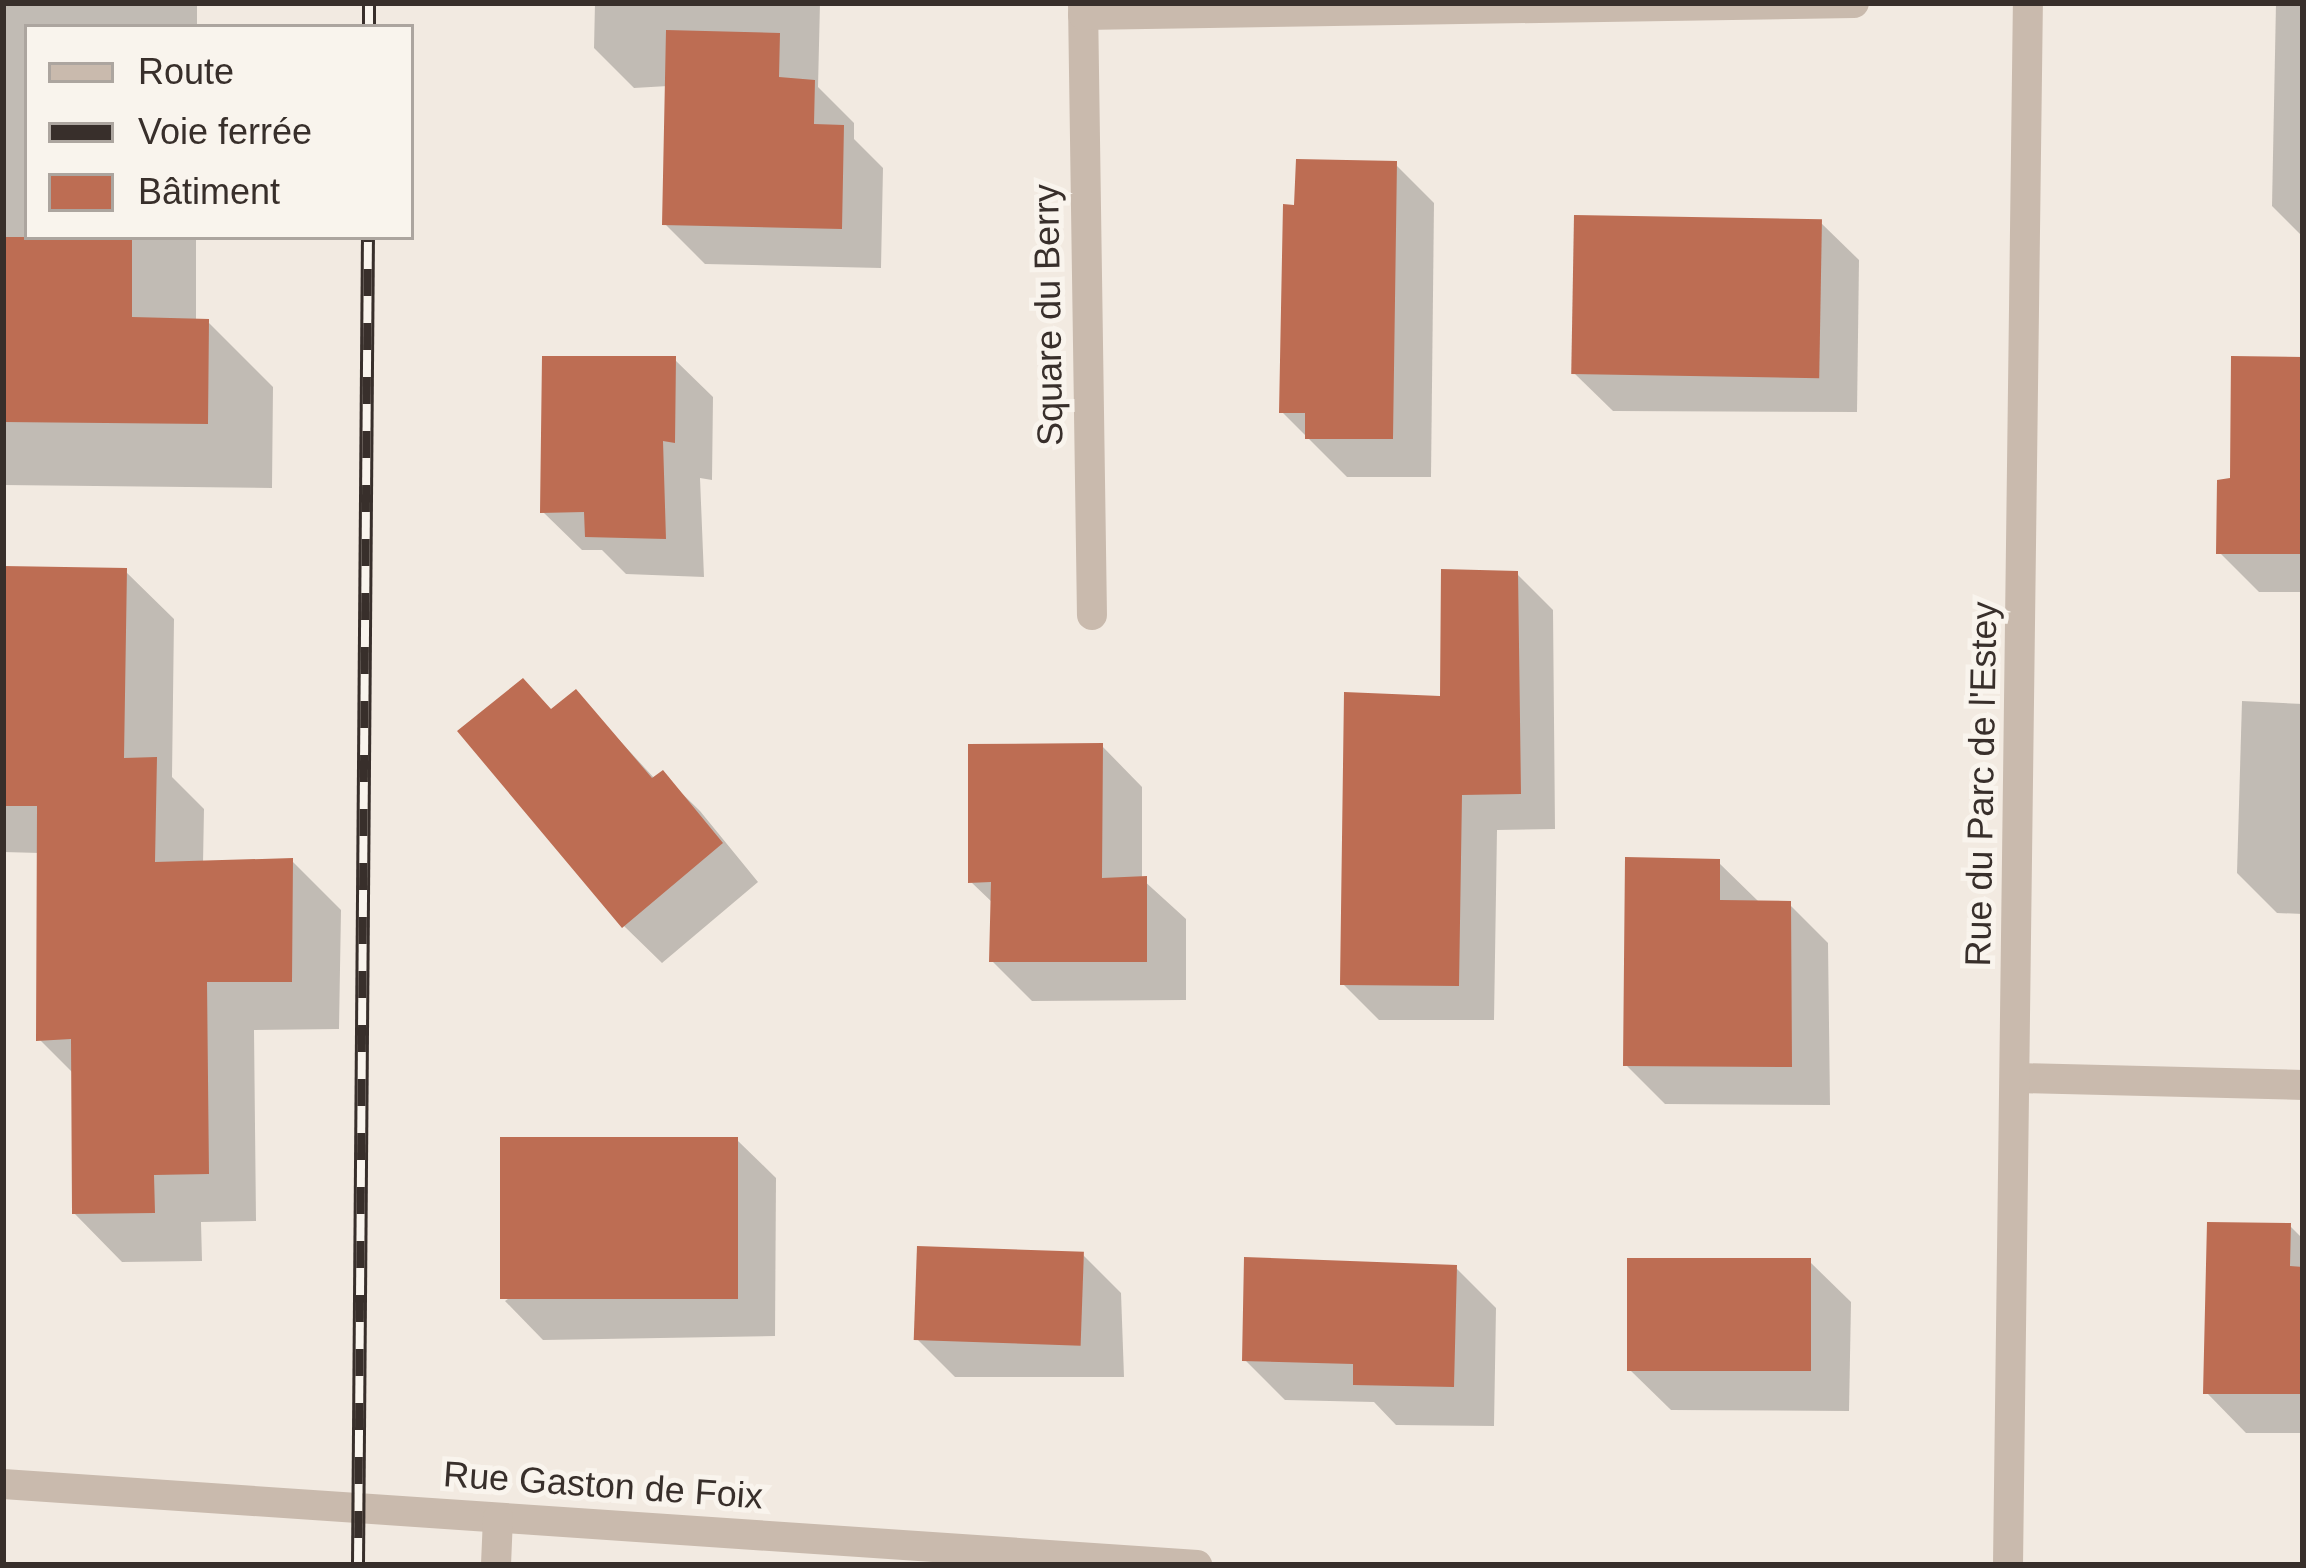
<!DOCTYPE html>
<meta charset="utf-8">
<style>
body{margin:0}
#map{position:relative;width:2306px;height:1568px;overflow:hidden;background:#f2eae1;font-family:Arial,sans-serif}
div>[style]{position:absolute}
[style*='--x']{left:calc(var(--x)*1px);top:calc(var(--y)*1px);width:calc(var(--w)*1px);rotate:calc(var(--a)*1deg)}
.shadow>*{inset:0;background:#0003}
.building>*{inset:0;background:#bd6d53;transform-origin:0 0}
.minor>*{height:30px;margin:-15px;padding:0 15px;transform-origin:15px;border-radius:15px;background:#c9baad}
.rail>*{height:14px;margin-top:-7px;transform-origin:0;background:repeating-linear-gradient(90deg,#f9f4ed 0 27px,#382f2b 0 54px);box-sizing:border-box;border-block:3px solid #382f2b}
span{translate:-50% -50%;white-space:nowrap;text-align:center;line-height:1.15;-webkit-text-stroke:10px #f9f4ed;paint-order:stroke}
.street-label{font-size:36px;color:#382f2b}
.frame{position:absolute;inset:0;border:6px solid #382f2b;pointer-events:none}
.legend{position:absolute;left:24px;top:24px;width:390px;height:216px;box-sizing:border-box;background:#f9f4ed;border:3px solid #aca59f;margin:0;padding:15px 21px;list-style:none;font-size:36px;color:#382f2b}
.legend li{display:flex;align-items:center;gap:24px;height:60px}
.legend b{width:60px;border:3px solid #aca59f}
</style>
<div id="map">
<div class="shadow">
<i style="clip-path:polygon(3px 3px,197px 3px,197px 27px,27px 27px,27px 237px,196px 237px,196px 321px,208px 322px,273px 387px,272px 488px,3px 485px)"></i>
<i style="clip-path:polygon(595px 3px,820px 3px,818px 87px,854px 123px,854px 139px,883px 168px,881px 268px,705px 264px,665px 224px,668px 86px,634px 88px,594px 48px)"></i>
<i style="clip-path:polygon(2276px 3px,2303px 3px,2303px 237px,2272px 206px)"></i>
<i style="clip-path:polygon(1395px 164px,1434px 203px,1431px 477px,1347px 477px,1282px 412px,1297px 208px)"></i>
<i style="clip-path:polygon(1820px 222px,1859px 260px,1857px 412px,1613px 411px,1574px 373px)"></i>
<i style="clip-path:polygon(674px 359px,713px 397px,712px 480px,700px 478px,704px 577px,626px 574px,602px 550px,582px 550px,543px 512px)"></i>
<i style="clip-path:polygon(2303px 360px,2303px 592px,2259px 592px,2219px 552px,2233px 481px)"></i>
<i style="clip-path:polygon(3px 569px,125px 571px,174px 619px,172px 777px,204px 809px,203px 864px,292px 861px,341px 910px,339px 1029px,254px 1030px,256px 1221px,201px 1222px,202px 1261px,122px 1262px,74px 1213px,74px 1074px,39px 1039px,40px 853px,3px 852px)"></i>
<i style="clip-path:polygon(1517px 574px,1553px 610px,1555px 829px,1497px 830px,1494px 1020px,1379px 1020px,1343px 984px,1443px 699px)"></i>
<i style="clip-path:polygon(576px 693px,655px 779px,662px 774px,700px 811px,758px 882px,662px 963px,624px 926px,552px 712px)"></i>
<i style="clip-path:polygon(2242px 701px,2303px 704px,2303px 914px,2277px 913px,2237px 873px)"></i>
<i style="clip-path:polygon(1102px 746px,1142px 787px,1142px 879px,1186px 919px,1186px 1000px,1032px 1001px,992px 961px,994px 904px,971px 882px)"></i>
<i style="clip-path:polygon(1718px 862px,1758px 901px,1789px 904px,1828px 943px,1830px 1105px,1665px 1104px,1626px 1065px)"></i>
<i style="clip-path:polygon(737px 1140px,776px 1178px,775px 1336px,543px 1340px,505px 1301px)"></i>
<i style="clip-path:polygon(2290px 1226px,2303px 1239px,2303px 1433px,2246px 1433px,2206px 1392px)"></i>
<i style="clip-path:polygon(1083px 1255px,1121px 1293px,1124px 1377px,955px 1377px,917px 1339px)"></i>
<i style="clip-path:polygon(1810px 1262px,1851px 1302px,1849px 1411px,1671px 1410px,1630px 1370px)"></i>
<i style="clip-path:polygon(1456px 1268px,1496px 1308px,1494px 1426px,1396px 1425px,1374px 1402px,1285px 1400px,1245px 1360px)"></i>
</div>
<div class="building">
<i style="clip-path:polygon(666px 30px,780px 33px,779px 77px,815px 80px,814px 124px,844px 125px,842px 229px,662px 225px)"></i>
<i style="clip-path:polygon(1296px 159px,1397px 161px,1393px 439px,1305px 439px,1305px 413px,1279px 413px,1283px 204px,1294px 205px)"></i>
<i style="left:1574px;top:215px;width:248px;height:159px;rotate:1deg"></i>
<i style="clip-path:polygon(3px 237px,132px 237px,132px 317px,209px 319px,208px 424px,3px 422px)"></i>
<i style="clip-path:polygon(542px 356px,676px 356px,675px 443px,663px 441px,666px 539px,585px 537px,584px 512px,540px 513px)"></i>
<i style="clip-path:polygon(2231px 356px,2303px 357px,2303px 554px,2216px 554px,2217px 480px,2230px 478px)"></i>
<i style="clip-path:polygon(3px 566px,127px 568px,124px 758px,157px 757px,155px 862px,293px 858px,292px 982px,207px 982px,209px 1174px,154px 1175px,155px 1213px,72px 1214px,71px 1039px,36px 1041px,37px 806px,3px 806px)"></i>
<i style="clip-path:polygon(1441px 569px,1518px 571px,1521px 794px,1462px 795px,1459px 986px,1340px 985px,1344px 692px,1440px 696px)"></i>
<i style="clip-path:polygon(523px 678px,551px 709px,576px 689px,652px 778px,663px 770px,723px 843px,622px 928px,457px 731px)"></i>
<i style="clip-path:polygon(1103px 743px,1102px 878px,1147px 876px,1147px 962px,989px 962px,991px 882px,968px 883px,968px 744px)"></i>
<i style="clip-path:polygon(1625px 857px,1720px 859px,1720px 900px,1791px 901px,1792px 1067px,1623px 1066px)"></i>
<i style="left:738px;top:1137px;width:162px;height:238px;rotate:90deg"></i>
<i style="clip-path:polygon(2207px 1222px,2291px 1223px,2290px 1266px,2303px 1267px,2303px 1394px,2203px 1394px)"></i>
<i style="left:917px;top:1246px;width:167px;height:94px;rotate:2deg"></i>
<i style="clip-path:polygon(1244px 1257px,1457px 1265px,1454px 1387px,1353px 1385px,1353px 1364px,1242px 1361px)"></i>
<i style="left:1627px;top:1258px;width:184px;height:113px"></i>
</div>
<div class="minor">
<i style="--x:1083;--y:3;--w:612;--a:89.16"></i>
<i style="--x:1083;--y:15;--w:771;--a:-0.89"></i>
<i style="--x:2018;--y:1078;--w:285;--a:1.4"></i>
<i style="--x:3;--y:1484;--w:1197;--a:3.88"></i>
<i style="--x:496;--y:1565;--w:47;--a:-87.6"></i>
<i style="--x:2008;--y:1565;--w:1562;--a:-89.27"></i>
</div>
<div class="rail">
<i style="--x:369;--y:27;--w:24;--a:-90"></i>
<i style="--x:358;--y:1565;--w:1328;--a:-89.57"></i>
</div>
<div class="street-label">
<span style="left:1048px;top:315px;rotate:-91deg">Square du Berry</span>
<span style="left:1981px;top:784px;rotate:-89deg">Rue du Parc de l'Estey</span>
<span style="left:603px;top:1485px;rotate:4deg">Rue Gaston de Foix</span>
</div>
<div class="frame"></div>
<ul class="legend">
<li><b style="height:15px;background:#c9baad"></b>Route</li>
<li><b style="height:15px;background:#382f2b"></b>Voie ferrée</li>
<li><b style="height:33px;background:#bd6d53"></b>Bâtiment</li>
</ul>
</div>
